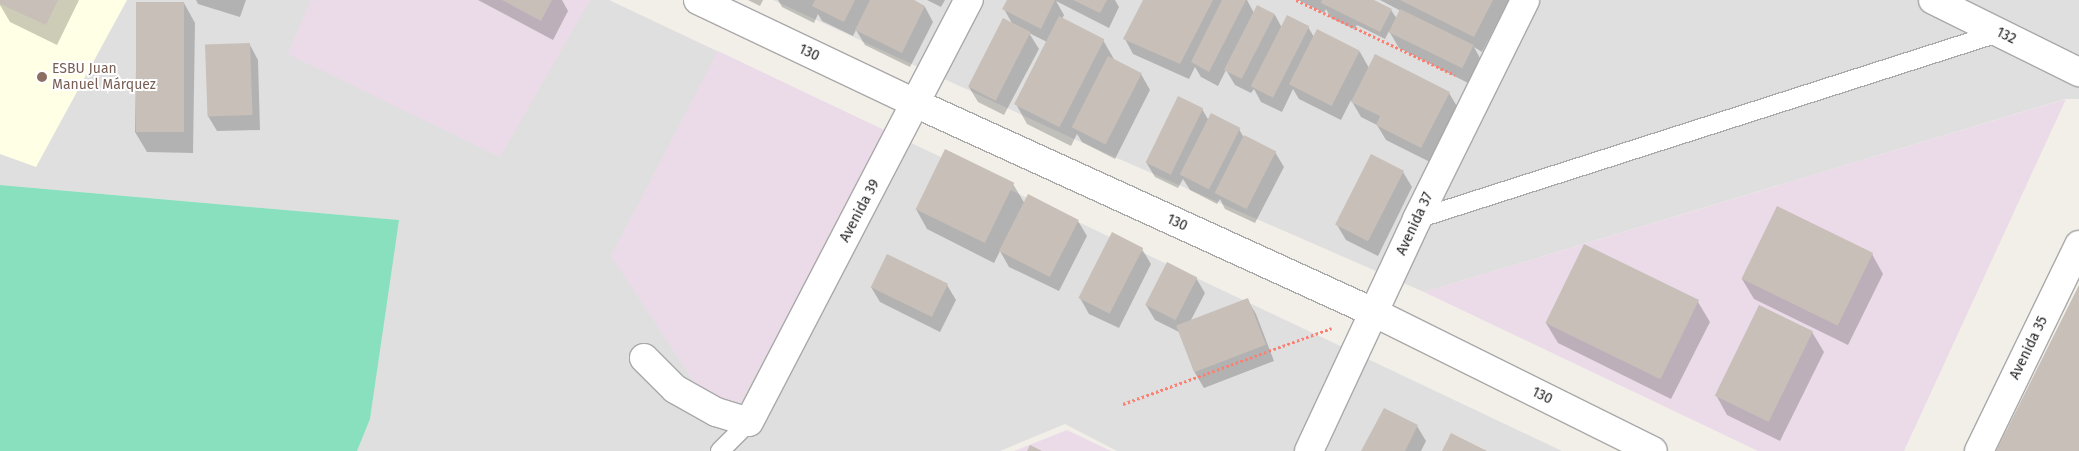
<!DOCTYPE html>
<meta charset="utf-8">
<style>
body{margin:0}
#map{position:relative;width:2079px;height:451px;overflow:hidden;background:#f2efe9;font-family:"Fira Sans",sans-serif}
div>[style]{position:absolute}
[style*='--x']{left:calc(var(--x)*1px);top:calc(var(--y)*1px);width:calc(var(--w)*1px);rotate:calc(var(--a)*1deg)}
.residential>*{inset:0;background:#e0dfdf}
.industrial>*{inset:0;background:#ebdbe8}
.education>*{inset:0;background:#ffffe5}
.pitch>*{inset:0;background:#88e0be}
.shadow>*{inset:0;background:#0003}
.building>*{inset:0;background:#c7bfb8;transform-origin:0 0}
.path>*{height:3px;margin-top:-1.5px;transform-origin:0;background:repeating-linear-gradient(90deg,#fa8072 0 2.5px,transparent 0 5px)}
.roads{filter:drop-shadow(1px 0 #a9a9a9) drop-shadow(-1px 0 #a9a9a9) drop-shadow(0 1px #a9a9a9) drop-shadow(0 -1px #a9a9a9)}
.service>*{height:18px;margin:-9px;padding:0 9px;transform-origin:9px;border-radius:9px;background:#fff}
.minor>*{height:28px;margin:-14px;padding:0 14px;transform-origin:14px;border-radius:14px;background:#fff}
.tertiary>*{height:28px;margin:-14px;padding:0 14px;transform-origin:14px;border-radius:14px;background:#fff}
.dots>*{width:14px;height:14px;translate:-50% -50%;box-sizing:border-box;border:2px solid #fff;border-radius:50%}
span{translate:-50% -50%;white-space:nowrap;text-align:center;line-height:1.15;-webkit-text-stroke:4px #fff;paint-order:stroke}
.street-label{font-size:14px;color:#222}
.education-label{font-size:14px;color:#785e54}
.left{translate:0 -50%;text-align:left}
</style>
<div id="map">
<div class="residential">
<i style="clip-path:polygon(0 0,609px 0,1562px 451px,1117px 451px,1065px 424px,1000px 451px,357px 451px,370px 419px,398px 220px,0 185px)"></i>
<i style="clip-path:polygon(773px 0,2079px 0,2079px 99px,2065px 99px,1424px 292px,1085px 144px)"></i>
</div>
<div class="industrial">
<i style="clip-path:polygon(311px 0,590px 0,500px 157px,288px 54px)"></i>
<i style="clip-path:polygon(718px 51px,886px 131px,726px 430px,611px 256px)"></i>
<i style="clip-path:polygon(2066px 99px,1904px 451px,1758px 451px,1424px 292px)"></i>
<i style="clip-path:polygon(1067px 430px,1111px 451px,1014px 451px)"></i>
</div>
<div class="education">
<i style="clip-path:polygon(0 0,127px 0,36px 167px,0 154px)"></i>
</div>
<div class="pitch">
<i style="clip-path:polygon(0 185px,399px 220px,370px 419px,357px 451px,0 451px)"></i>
</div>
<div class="shadow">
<i style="clip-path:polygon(0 0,79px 0,57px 45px,10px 22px,0 5px)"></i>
<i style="clip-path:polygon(196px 0,246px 0,240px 17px,198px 4px)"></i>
<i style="clip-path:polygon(478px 0,562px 0,568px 11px,553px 40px)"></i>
<i style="clip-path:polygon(748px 0,763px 0,760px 6px)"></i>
<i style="clip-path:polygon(778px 0,911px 0,925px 7px,933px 22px,910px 67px,865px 45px,856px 30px,853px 36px,822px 21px,818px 14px,814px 23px,782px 7px)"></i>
<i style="clip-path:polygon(927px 0,945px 0,941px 7px)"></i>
<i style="clip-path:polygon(1008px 0,1115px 0,1119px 7px,1109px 28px,1056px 1px,1064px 15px,1062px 19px,1103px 40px,1115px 61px,1141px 74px,1150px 90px,1115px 159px,1082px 142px,1077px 134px,1071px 146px,1027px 124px,1016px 104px,1047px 42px,1029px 33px,1039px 49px,1004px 115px,978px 102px,969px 87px,1013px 25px,1004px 9px)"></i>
<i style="clip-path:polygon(1144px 0,1247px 0,1254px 13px,1275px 15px,1282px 28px,1308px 27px,1314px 37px,1360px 52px,1369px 68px,1449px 93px,1458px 108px,1430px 162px,1386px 140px,1377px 125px,1361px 117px,1351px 100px,1341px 120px,1299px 99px,1293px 89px,1282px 112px,1261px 102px,1254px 89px,1251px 93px,1235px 85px,1226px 70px,1218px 86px,1201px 77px,1195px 67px,1189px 79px,1133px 54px,1125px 39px)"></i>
<i style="clip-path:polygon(1298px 0,1371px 0,1391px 10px,1397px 19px,1401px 11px,1380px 0,1509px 0,1482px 52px,1474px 47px,1482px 62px,1470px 84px,1399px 48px,1389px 31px,1385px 39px,1357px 25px,1354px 29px,1331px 18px,1326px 9px,1324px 13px)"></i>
<i style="clip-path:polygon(137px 3px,184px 3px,195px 23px,193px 153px,147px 152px,135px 132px)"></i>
<i style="clip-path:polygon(250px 45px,258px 60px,260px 130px,217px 131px,208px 116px)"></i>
<i style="clip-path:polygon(1202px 109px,1209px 121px,1239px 129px,1244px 138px,1275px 152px,1284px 167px,1255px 223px,1225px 209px,1220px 199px,1217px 204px,1190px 190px,1183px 179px,1178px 188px,1155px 177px,1146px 162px)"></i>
<i style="clip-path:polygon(1403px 172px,1412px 187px,1378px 256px,1346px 240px,1337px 225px)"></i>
<i style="clip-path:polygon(1013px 184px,1025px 204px,1078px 221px,1087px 236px,1059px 291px,1009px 267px,1000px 251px,994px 263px,927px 229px,916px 209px)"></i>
<i style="clip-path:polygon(1142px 249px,1151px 264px,1119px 328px,1089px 314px,1080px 298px)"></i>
<i style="clip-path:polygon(1872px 254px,1883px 274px,1848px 345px,1754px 299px,1742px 279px)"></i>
<i style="clip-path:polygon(1196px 278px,1205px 293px,1190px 322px,1247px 299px,1256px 314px,1274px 361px,1204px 388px,1195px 373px,1179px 332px,1155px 320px,1146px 305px)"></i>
<i style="clip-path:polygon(947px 285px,956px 300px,940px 332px,880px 302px,871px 287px)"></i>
<i style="clip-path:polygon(1698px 302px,1710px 322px,1671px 399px,1558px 343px,1546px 323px)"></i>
<i style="clip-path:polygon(1760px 306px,1812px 332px,1824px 352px,1780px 441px,1727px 415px,1716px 395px)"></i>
<i style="clip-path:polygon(1417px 426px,1426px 441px,1421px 451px,1363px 451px)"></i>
</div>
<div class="building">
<i style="clip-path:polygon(0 0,58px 0,46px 25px,0 4px)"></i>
<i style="clip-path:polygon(502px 0,552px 0,541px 21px)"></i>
<i style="clip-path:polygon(815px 0,855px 0,844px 22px,812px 6px)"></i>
<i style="clip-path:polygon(870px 0,914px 0,925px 6px,902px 53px,855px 30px)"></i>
<i style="clip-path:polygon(1007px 0,1055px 0,1041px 29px,1002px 9px)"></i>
<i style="clip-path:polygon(1073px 0,1107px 0,1100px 13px)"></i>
<i style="clip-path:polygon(1143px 0,1213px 0,1180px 64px,1123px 39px)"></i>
<i style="clip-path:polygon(1222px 0,1246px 0,1209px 72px,1191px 62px)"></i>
<i style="clip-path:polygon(1322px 0,1374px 0,1392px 9px,1380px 32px,1321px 3px)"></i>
<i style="clip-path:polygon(1400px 0,1493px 0,1474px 37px)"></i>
<i style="left:136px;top:2px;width:48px;height:130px"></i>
<i style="left:1257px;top:5px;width:20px;height:73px;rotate:27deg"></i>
<i style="left:1400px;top:9px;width:82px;height:26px;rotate:26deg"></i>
<i style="left:1287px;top:15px;width:25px;height:80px;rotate:27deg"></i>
<i style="left:1059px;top:16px;width:51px;height:99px;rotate:27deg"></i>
<i style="left:1003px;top:18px;width:31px;height:77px;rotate:27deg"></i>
<i style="left:1317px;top:29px;width:48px;height:62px;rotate:27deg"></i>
<i style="left:250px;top:43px;width:72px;height:45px;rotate:88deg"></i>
<i style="clip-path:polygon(1375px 54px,1450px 92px,1421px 148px,1376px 125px,1380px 116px,1351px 102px)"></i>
<i style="left:1108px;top:56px;width:38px;height:80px;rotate:27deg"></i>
<i style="left:1178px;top:96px;width:28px;height:74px;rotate:26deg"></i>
<i style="left:1211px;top:113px;width:33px;height:69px;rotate:27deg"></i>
<i style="left:1244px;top:135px;width:36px;height:65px;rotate:27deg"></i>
<i style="left:945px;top:149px;width:77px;height:67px;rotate:26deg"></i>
<i style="left:1371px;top:154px;width:37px;height:79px;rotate:27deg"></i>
<i style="left:1028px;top:194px;width:57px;height:64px;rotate:27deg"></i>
<i style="left:1777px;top:206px;width:107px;height:81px;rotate:26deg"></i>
<i style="left:1112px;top:232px;width:35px;height:74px;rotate:27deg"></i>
<i style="left:1584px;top:244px;width:128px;height:88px;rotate:26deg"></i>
<i style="left:887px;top:254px;width:68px;height:37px;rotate:26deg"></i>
<i style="left:1167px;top:262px;width:34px;height:48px;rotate:27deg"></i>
<i style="clip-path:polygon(2079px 285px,2079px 451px,1996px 451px)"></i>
<i style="left:1248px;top:298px;width:50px;height:77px;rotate:69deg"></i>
<i style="left:1759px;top:305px;width:60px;height:101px;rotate:26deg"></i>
<i style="clip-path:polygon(1384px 408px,1418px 425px,1405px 451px,1361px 451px)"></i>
<i style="clip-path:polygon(1451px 433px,1487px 451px,1442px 451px)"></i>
<i style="clip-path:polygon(1030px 445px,1042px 451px,1027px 451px)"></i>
</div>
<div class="path">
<i style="--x:1296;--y:0;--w:176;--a:25.3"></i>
<i style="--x:1123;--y:404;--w:222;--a:-20"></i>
</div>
<div class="roads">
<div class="service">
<i style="--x:1417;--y:219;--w:610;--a:-17.75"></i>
<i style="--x:720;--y:451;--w:41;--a:-45"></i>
</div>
<div class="minor">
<i style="--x:1933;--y:0;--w:163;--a:26.3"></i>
<i style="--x:644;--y:358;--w:44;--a:45"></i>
<i style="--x:675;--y:389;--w:47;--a:29.3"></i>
<i style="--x:716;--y:412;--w:34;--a:17"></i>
<i style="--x:749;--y:422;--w:476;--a:-62.5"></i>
<i style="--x:1309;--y:451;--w:256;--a:-65"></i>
<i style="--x:1417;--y:219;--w:244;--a:-63.7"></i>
<i style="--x:1979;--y:451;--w:229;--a:-64.1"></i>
</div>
<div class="tertiary">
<i style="--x:698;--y:0;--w:242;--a:25.4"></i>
<i style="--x:917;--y:104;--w:503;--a:24.53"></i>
<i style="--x:1375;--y:313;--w:310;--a:26.4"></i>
</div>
</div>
<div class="dots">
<i style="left:42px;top:77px;background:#8d6e63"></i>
</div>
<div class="street-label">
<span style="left:2006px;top:36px;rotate:26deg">132</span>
<span style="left:809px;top:53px;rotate:25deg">130</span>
<span style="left:860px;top:211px;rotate:-62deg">Avenida 39</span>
<span style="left:1177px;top:223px;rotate:25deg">130</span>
<span style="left:1415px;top:224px;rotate:-65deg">Avenida 37</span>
<span style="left:2029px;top:348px;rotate:-64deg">Avenida 35</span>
<span style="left:1542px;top:396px;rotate:26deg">130</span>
</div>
<div class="education-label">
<span class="left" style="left:52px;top:77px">ESBU Juan<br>Manuel Márquez</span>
</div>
</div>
